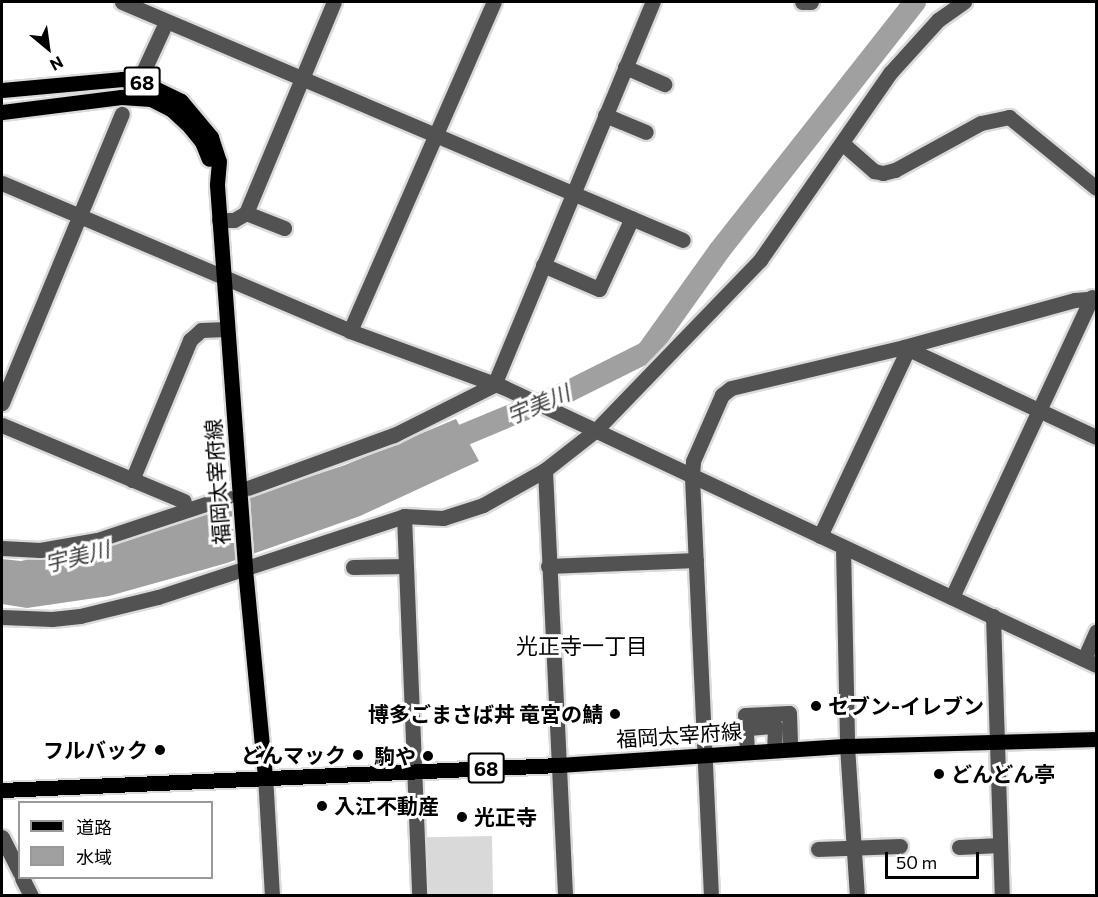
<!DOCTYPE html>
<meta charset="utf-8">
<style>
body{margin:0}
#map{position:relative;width:1098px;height:897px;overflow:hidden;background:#fff;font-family:Commissioner,"Noto Sans JP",sans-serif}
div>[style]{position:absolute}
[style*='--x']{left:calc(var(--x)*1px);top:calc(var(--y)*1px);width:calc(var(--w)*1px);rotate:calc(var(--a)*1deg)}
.green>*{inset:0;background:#d9d9d9;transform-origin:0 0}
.water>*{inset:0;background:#a0a0a0}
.river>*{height:22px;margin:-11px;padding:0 11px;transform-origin:11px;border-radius:11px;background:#a0a0a0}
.roads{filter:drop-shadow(2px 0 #dbdbdb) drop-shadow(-2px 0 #dbdbdb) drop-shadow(0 2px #dbdbdb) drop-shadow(0 -2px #dbdbdb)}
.minor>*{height:15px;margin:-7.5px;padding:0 7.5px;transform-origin:7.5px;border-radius:7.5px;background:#525252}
.major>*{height:15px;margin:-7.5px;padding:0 7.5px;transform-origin:7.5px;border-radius:7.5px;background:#000}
.dots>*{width:16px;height:16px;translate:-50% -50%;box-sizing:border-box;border:3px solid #fff;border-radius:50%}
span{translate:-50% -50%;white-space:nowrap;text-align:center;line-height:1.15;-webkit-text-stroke:6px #fff;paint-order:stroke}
.shield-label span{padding:2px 4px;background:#fff;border:2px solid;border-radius:4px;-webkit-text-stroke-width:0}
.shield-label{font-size:20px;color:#000;font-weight:700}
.street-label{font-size:21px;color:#000}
.poi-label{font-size:21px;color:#000;font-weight:700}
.left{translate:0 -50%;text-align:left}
.right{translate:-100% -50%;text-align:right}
.water-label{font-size:22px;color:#414141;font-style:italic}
.neighbourhood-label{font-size:22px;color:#000}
.frame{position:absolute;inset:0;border:3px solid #000;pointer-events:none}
.legend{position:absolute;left:18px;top:801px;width:195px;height:78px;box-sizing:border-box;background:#fff;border:2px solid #999;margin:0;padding:8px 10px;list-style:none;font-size:18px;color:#000}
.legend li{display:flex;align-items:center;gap:12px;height:30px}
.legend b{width:30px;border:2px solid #999}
.north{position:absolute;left:18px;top:18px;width:60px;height:60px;-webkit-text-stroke:4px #fff;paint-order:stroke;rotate:151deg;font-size:16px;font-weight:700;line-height:24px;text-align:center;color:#000}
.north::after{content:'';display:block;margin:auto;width:21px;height:27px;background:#000;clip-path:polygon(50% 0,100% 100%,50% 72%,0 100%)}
.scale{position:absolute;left:885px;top:852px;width:94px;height:27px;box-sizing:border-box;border:3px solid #000;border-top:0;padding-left:8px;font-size:18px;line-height:21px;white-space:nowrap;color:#000;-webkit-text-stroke:4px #fff;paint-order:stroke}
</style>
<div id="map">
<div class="green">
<i style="left:492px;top:836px;width:59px;height:68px;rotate:89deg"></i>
</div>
<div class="water">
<i style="clip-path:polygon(456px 419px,479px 461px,360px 516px,227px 563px,109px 596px,27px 608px,2px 604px,2px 559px,21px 561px,114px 541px,345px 465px)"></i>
</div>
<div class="river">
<i style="--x:437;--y:446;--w:143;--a:-22.6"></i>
<i style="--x:569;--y:391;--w:87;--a:-26.6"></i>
<i style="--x:647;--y:352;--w:124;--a:-54.5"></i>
<i style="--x:719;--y:251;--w:317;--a:-51.8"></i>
</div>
<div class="roads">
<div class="minor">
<i style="--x:122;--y:2;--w:609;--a:22.99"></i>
<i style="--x:802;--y:2;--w:9;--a:0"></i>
<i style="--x:625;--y:67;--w:43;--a:23.6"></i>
<i style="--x:143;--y:72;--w:55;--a:-65.3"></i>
<i style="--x:605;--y:115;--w:44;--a:22.5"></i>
<i style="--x:842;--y:143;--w:43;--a:41.2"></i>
<i style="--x:874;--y:171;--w:9;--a:13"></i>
<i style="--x:883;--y:173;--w:12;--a:-14"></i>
<i style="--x:895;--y:170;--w:98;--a:-28.7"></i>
<i style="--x:981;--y:123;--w:29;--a:-12"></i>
<i style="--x:1009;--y:117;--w:112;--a:39.2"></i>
<i style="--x:2;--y:183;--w:378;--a:23"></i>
<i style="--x:350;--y:331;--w:163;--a:20.1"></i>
<i style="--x:503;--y:387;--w:655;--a:25.12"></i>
<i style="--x:246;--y:213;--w:41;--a:21.5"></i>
<i style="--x:219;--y:220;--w:15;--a:0"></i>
<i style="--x:234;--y:220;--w:14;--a:-30"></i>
<i style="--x:246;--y:213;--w:229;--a:-67.4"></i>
<i style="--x:543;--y:265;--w:61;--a:23.2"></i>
<i style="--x:599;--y:289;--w:78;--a:-65.1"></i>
<i style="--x:350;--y:331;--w:359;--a:-66.4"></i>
<i style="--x:904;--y:347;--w:212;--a:25.1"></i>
<i style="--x:2;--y:403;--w:313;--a:-67.5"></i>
<i style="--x:2;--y:425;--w:197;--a:22.7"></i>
<i style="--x:545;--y:470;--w:426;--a:87.3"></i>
<i style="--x:132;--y:480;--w:152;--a:-67.5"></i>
<i style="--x:190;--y:340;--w:15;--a:-42"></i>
<i style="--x:201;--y:330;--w:26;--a:-2"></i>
<i style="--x:248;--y:488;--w:155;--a:-20"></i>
<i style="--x:394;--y:435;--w:112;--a:-26.6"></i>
<i style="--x:494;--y:385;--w:415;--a:-67.5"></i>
<i style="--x:404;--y:516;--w:380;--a:87.7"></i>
<i style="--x:820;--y:536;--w:207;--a:-64.8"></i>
<i style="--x:843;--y:547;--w:199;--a:88.8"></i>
<i style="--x:847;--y:746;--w:150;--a:86.2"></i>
<i style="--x:2;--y:548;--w:38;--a:3"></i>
<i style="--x:40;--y:550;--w:58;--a:-10"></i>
<i style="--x:97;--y:540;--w:137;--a:-18.3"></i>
<i style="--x:548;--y:566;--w:148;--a:-2.3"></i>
<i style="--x:353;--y:567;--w:53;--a:-1.1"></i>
<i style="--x:952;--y:597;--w:331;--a:-65"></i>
<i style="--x:993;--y:616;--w:280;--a:88.2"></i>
<i style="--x:2;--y:617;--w:50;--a:2.3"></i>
<i style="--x:52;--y:619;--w:28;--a:-6"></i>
<i style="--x:80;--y:616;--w:80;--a:-13.7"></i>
<i style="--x:158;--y:597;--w:259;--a:-18.2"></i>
<i style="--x:404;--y:516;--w:39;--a:3"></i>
<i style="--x:443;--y:518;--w:42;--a:-18"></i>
<i style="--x:483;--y:505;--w:71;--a:-29.4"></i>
<i style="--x:545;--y:470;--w:63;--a:-38"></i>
<i style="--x:595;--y:431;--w:238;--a:-46"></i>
<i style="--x:760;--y:260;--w:228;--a:-55.2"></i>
<i style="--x:890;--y:73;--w:72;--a:-47.8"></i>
<i style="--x:938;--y:20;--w:32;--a:-35"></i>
<i style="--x:1084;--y:659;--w:30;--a:-66"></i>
<i style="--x:737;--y:729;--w:38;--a:-5"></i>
<i style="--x:775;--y:726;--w:24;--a:92"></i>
<i style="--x:747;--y:752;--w:37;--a:-93"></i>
<i style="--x:745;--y:715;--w:44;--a:-2.6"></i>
<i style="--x:789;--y:713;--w:36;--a:88"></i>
<i style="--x:265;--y:775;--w:121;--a:86.7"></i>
<i style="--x:2;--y:837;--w:40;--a:63.4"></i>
<i style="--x:959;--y:847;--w:41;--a:-2.8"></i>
<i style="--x:818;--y:849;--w:82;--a:-2.1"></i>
<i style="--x:22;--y:878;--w:20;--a:63"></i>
<i style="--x:711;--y:896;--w:420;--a:-92.6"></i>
<i style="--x:692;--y:476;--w:15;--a:-86"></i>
<i style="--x:693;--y:461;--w:72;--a:-66.3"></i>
<i style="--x:722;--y:395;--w:11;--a:-38"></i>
<i style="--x:731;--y:388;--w:178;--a:-13.3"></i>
<i style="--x:904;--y:347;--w:177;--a:-15.4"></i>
<i style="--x:1075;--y:300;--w:21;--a:-5"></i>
</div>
<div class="major">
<i style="--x:2;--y:90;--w:121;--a:-5.2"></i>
<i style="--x:122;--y:79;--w:20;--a:9"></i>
<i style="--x:142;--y:82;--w:43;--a:26"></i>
<i style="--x:181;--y:101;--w:47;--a:50.2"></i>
<i style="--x:211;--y:137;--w:25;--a:72"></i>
<i style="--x:219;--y:161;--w:24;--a:95"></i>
<i style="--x:217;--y:185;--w:385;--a:85.8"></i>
<i style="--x:245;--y:569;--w:207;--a:84.5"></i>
<i style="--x:2;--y:112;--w:120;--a:-7.2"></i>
<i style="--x:121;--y:97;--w:30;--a:4"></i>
<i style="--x:151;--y:99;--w:22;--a:27"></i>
<i style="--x:171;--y:109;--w:26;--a:43"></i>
<i style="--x:190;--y:127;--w:19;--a:51"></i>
<i style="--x:202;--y:142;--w:18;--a:68"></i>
<i style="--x:2;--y:790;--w:558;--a:-2.57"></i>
<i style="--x:559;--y:765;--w:289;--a:-3.8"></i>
<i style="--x:847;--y:746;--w:249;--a:-1.6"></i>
</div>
</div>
<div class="dots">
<i style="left:816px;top:706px;background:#000"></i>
<i style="left:615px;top:714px;background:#000"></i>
<i style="left:160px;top:750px;background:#000"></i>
<i style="left:358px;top:755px;background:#000"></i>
<i style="left:428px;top:756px;background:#000"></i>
<i style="left:939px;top:774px;background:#000"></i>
<i style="left:322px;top:806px;background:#000"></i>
<i style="left:462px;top:817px;background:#000"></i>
</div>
<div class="shield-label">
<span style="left:142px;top:82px">68</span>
<span style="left:486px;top:768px">68</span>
</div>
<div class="street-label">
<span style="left:217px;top:482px;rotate:-94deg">福岡太宰府線</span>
<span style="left:679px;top:735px;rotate:-4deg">福岡太宰府線</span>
</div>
<div class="poi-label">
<span class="left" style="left:828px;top:706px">セブン-イレブン</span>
<span class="right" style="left:603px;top:714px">博多ごまさば丼 竜宮の鯖</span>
<span class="right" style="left:148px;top:750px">フルバック</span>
<span class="right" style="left:346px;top:755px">どんマック</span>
<span class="right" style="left:416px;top:756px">駒や</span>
<span class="left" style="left:951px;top:774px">どんどん亭</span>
<span class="left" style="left:334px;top:806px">入江不動産</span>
<span class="left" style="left:474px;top:817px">光正寺</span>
</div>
<div class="water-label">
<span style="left:538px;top:404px;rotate:-23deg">宇美川</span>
<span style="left:77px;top:556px;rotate:-14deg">宇美川</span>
</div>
<div class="neighbourhood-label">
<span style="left:582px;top:646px">光正寺一丁目</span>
</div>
<div class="frame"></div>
<ul class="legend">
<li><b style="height:8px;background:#000"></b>道路</li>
<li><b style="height:16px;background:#a0a0a0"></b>水域</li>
</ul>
<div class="north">N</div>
<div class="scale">50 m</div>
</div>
